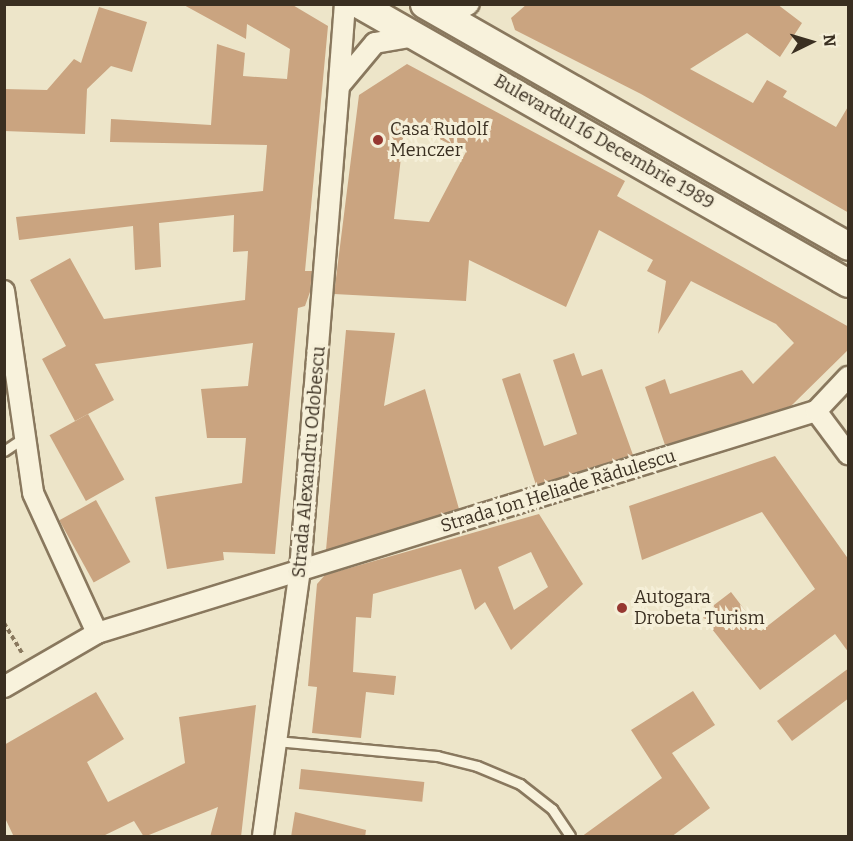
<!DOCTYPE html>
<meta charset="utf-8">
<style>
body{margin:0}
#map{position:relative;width:853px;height:841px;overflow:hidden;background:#ede5c9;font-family:Bitter,serif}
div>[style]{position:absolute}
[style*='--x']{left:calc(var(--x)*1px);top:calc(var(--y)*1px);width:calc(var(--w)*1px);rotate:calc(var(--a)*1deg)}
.building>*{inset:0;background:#caa480;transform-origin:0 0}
.path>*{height:4px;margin-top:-2px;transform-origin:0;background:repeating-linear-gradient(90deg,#89785e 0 4.5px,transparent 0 7.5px)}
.roads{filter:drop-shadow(2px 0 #89785e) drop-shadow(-2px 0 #89785e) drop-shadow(0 2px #89785e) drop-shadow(0 -2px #89785e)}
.lane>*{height:9px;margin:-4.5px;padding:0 4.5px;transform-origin:4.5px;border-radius:4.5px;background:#f8f2dc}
.street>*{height:20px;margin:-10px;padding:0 10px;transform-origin:10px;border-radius:10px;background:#f8f2dc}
.secondary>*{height:27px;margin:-13.5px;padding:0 13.5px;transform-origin:13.5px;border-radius:13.5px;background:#f8f2dc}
.dots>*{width:16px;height:16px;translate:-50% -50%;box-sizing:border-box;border:3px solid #f5efd8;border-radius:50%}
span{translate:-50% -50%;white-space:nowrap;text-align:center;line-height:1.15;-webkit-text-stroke:6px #f5efd8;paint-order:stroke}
.poi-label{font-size:18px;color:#3a2f21}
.left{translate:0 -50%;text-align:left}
.street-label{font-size:18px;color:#3a2f21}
.frame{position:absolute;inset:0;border:6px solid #3a2f21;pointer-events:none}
.north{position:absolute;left:781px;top:12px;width:60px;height:60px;-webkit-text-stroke:4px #f5efd8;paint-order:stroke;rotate:85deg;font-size:16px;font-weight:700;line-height:24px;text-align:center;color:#3a2f21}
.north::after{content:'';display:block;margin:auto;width:21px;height:27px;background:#3a2f21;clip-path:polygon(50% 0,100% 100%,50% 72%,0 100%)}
</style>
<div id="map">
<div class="building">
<i style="clip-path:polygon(182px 4px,291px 4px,328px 26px,305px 271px,312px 271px,310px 292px,305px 306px,298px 308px,275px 554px,223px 552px,224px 560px,167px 569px,155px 497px,242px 483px,246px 438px,207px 438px,201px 389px,248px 386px,253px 343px,95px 364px,114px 400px,75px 421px,42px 359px,66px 346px,30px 280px,70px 258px,104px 319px,245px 300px,248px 251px,233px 252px,234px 215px,159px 223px,161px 267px,135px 270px,133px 226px,19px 240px,16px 217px,263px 191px,267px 145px,110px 142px,111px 119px,211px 125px,217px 44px,245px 53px,243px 76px,287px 79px,290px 49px,247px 24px,246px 39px)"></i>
<i style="clip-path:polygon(527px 4px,777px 4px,802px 23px,780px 57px,747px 33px,690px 69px,753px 103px,767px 80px,787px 91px,783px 97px,836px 127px,849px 105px,849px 213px,641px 94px,515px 30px,511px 18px)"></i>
<i style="clip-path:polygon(99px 7px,147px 22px,132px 72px,111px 66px,87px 89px,85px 134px,4px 131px,4px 89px,47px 90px,74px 59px,81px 63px)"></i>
<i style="clip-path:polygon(evenodd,407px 64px,625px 181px,617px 196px,849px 327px,849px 349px,791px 406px,665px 445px,645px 387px,665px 379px,670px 394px,742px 370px,753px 384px,794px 343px,776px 324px,691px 281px,658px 334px,666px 281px,647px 271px,653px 260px,599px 230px,566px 307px,469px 260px,466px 301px,334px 294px,359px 95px,407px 64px,405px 122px,466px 152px,429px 222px,394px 219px,405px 122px)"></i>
<i style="clip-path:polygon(346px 330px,395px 333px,384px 406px,425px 389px,459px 509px,326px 550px)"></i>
<i style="clip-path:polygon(574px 353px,582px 376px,602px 369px,633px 455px,536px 485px,502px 379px,520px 373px,544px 446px,577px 434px,553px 360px)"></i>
<i style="left:88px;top:414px;width:75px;height:44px;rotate:61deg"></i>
<i style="clip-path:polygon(775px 456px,849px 560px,849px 653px,835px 634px,760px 690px,701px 615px,731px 592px,761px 631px,815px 589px,762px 512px,642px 560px,629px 506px)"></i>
<i style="left:96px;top:500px;width:71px;height:42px;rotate:61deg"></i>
<i style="clip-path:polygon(evenodd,539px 514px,583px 584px,511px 650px,485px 602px,475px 610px,461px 569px,373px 594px,371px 618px,356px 617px,353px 672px,396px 676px,394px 695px,366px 692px,361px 738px,312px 733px,317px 687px,308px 686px,317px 584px,325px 575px,539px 514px,531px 552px,548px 587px,514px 610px,498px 567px,531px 552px)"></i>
<i style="clip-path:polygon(849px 668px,849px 698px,792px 741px,777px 721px)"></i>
<i style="clip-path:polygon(693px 691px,715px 725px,672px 753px,710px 808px,671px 837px,581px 837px,662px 778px,631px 730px)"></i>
<i style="clip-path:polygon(96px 692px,124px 739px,87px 762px,108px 802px,185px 763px,179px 717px,256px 705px,241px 837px,210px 837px,218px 807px,144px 837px,134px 821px,101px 837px,14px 837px,4px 816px,4px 745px)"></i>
<i style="left:301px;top:769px;width:124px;height:20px;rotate:6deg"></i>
<i style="clip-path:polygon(295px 812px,366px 830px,365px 837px,291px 837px)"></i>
</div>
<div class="path">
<i style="--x:4;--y:623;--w:35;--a:59"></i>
</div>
<div class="roads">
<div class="lane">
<i style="--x:4;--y:451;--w:22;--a:-34"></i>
<i style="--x:276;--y:741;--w:162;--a:5.3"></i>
<i style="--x:437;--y:756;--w:41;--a:14"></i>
<i style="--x:477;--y:766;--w:47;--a:22.7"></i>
<i style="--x:520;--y:784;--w:41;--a:38"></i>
<i style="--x:552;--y:809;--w:32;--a:56"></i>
</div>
<div class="street">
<i style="--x:448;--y:16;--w:24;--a:-30"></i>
<i style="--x:339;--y:83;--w:79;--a:-85.7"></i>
<i style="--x:4;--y:291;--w:204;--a:81.8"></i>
<i style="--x:33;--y:493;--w:154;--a:65.4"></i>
<i style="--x:816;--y:411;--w:54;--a:53.3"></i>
<i style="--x:4;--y:687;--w:108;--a:-30.1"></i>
<i style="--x:97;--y:633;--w:752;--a:-17.16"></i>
<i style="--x:816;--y:411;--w:47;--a:-46.7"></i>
<i style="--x:263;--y:836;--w:269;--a:-82.1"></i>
<i style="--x:300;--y:570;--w:486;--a:-85.4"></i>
<i style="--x:339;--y:86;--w:56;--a:-50.1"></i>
<i style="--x:375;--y:43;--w:41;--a:-9.9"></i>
</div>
<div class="secondary">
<i style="--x:359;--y:4;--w:563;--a:29.71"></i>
<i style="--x:424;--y:4;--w:488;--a:29.7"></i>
</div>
</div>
<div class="dots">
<i style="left:378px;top:140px;background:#963730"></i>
<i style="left:622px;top:608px;background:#963730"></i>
</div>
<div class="poi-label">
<span class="left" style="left:390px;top:140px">Casa Rudolf<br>Menczer</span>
<span class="left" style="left:634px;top:608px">Autogara<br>Drobeta Turism</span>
</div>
<div class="street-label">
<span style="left:604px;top:142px;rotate:30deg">Bulevardul 16 Decembrie 1989</span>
<span style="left:309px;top:462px;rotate:-85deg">Strada Alexandru Odobescu</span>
<span style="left:558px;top:491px;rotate:-17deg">Strada Ion Heliade Rădulescu</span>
</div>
<div class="frame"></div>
<div class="north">N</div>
</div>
